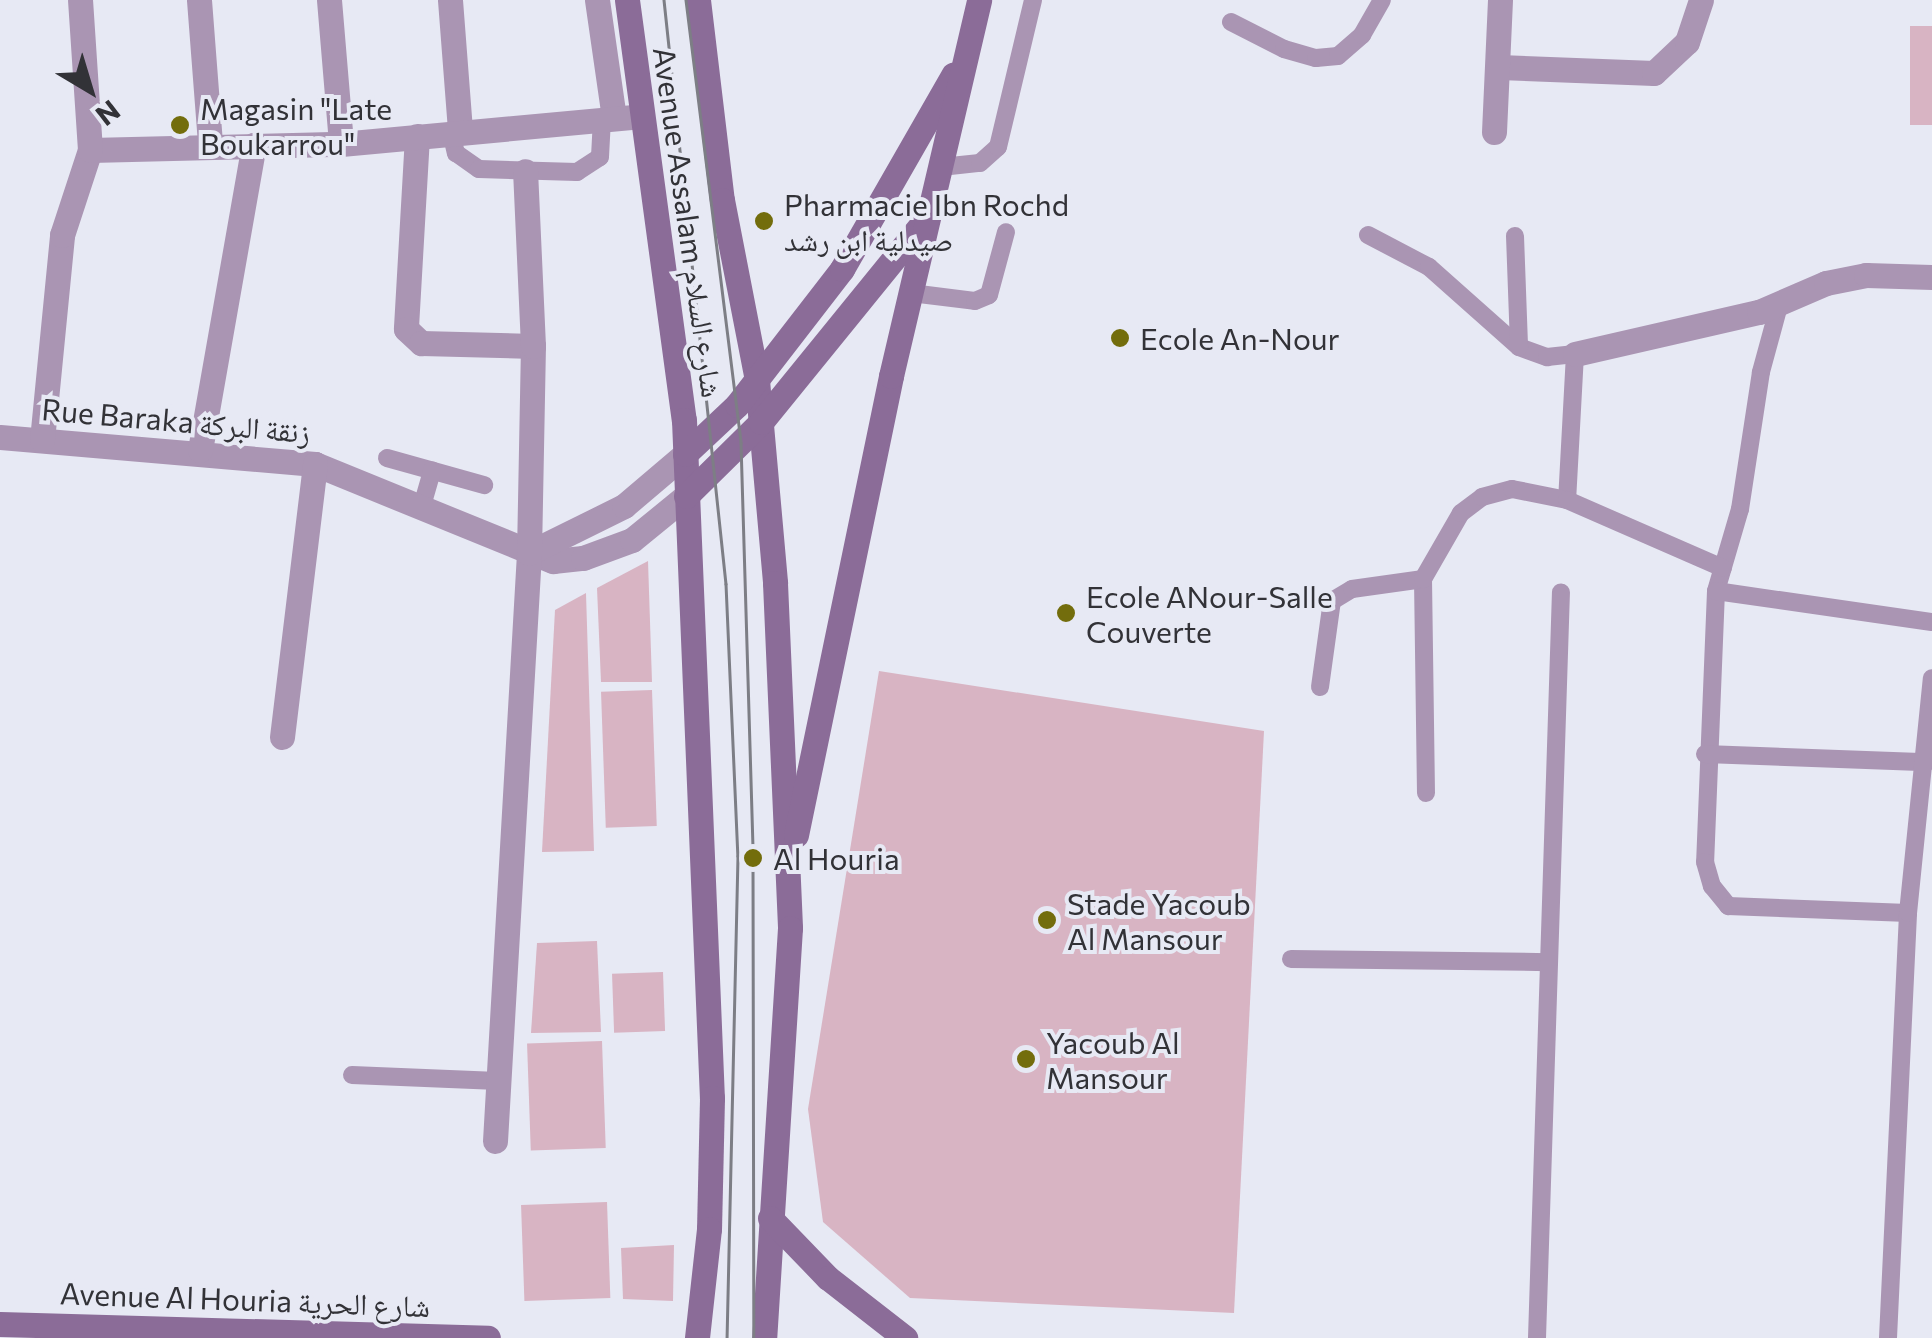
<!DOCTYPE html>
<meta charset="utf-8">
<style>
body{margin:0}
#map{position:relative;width:1932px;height:1338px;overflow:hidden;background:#e7e9f4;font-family:Commissioner,"Noto Naskh Arabic",sans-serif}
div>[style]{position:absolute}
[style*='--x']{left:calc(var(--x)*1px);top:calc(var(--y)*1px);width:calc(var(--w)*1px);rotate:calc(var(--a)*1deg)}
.green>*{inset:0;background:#d8b4c3;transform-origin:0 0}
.lane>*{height:18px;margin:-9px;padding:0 9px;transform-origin:9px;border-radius:9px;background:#aa95b3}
.street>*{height:25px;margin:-12.5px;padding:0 12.5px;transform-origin:12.5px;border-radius:12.5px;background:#aa95b3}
.secondary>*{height:25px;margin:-12.5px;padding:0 12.5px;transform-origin:12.5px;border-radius:12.5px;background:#8b6c98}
.tram>*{height:2.5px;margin:-1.25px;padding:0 1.25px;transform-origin:1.25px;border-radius:1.25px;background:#7d7e85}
.dots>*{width:28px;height:28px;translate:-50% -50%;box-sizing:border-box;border:5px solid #e7e9f4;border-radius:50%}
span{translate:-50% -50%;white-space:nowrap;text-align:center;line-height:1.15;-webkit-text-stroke:8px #e7e9f4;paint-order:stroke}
.poi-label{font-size:30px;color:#323237}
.left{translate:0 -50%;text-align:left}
.street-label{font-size:30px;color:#323237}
.north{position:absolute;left:40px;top:40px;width:100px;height:100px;-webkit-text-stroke:8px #e7e9f4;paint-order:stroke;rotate:142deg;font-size:28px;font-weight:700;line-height:40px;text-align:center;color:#323237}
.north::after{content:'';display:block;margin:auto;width:35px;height:45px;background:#323237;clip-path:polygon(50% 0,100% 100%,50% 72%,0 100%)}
</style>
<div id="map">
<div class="green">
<i style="left:1910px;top:26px;width:22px;height:99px"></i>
<i style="clip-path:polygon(648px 561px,652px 682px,601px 682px,597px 588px)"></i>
<i style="clip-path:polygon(586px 593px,594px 851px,542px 852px,555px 610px)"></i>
<i style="clip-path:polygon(879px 671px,1264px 731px,1234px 1313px,910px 1298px,823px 1222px,808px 1109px)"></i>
<i style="left:652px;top:690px;width:136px;height:51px;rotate:88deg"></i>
<i style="clip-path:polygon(597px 941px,601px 1032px,531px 1033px,537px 943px)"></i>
<i style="left:663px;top:972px;width:59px;height:51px;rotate:88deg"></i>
<i style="left:602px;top:1041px;width:107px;height:75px;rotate:88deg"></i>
<i style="left:607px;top:1202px;width:96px;height:86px;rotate:88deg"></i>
<i style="clip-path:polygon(674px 1245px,673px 1301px,623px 1299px,621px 1248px)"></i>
</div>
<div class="lane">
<i style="--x:1231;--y:22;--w:59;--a:27"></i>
<i style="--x:1284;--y:49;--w:33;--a:16"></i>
<i style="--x:1316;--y:58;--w:22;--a:-5"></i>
<i style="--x:1338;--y:56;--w:32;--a:-41"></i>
<i style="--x:1362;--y:35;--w:40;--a:-60.3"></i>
<i style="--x:451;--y:132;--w:22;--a:77"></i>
<i style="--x:456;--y:153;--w:28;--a:35"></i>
<i style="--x:479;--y:169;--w:98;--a:1.8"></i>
<i style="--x:577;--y:172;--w:27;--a:-33"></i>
<i style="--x:600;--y:157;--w:38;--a:-87"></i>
<i style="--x:941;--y:167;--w:39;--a:-6"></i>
<i style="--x:980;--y:163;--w:24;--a:-42"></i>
<i style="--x:998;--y:147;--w:151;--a:-76.6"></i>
<i style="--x:1368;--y:235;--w:69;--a:27.7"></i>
<i style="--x:1429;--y:267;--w:120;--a:41.6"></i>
<i style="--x:1519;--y:347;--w:30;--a:20"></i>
<i style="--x:1547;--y:357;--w:28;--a:-6"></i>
<i style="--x:1575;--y:354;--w:146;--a:93.1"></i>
<i style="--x:1515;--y:236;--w:111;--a:87.9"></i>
<i style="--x:911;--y:293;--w:64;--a:7.1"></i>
<i style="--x:975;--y:301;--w:15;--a:-23"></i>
<i style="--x:989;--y:295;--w:65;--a:-74.9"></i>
<i style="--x:1780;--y:302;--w:73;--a:105.2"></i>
<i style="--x:1761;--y:372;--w:139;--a:98.7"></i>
<i style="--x:1740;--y:509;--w:85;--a:106.3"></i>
<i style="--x:1716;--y:591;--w:271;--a:92.3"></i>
<i style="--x:1705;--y:862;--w:25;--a:74"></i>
<i style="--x:1712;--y:886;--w:26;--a:51"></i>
<i style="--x:1728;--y:906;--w:180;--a:2.2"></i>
<i style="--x:387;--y:458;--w:101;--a:15.6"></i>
<i style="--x:422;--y:506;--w:37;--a:-74"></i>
<i style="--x:1423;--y:579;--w:214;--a:89.2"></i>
<i style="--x:1716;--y:591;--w:218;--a:8.2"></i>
<i style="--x:1320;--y:687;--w:87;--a:-82.1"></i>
<i style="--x:1332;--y:601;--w:23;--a:-31"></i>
<i style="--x:1352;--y:589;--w:72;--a:-8"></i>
<i style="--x:1423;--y:579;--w:76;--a:-60.1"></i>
<i style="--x:1461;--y:513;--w:26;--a:-37"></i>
<i style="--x:1482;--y:497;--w:31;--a:-15"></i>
<i style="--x:1512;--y:489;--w:56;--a:11.3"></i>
<i style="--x:1567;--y:500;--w:170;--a:23.6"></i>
<i style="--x:1705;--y:754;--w:222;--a:2.1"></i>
<i style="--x:1291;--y:959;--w:258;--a:0.7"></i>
<i style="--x:352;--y:1075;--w:146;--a:2.4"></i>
<i style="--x:1537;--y:1338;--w:746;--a:-88.16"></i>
<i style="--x:1888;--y:1338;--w:425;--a:-87.3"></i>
<i style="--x:1908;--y:913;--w:236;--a:-84.2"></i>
</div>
<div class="street">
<i style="--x:199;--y:0;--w:144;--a:85.6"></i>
<i style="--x:329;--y:0;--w:144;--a:85.2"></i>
<i style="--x:450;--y:0;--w:131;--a:85.6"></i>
<i style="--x:597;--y:0;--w:119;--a:81.8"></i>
<i style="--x:1499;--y:67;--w:155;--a:2.2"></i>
<i style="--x:1654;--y:73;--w:45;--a:-43.2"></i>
<i style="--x:1687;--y:42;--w:44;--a:-71.6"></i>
<i style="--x:1494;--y:132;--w:132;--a:-87.4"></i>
<i style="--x:417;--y:136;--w:193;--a:93.3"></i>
<i style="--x:406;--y:329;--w:21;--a:43"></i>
<i style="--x:421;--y:343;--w:112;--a:1.5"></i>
<i style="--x:90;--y:150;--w:251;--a:-1.4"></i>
<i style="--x:341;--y:144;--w:302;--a:-5.3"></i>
<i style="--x:1575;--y:354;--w:189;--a:-12.9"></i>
<i style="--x:1759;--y:312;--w:73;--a:-23.4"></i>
<i style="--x:1826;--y:283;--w:41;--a:-11.3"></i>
<i style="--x:1866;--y:275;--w:66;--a:1.7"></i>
<i style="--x:0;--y:437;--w:316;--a:4.9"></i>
<i style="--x:315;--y:464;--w:257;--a:22.2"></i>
<i style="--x:553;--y:561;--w:30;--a:-6"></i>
<i style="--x:583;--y:558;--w:52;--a:-20.2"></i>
<i style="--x:632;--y:540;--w:70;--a:-39.2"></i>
<i style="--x:42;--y:440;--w:206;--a:-84.4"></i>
<i style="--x:62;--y:235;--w:89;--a:-71.8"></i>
<i style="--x:90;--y:150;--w:150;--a:-93.8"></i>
<i style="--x:200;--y:450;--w:310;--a:-80"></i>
<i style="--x:529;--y:553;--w:106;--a:-26.3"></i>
<i style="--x:624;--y:506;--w:80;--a:-40.4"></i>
<i style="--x:282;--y:737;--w:275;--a:-83.1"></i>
<i style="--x:495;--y:1141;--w:589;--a:-86.69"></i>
<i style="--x:529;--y:553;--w:207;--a:-88.9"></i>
<i style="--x:533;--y:346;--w:175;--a:-92.6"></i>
</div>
<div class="secondary">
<i style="--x:627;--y:0;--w:424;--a:82.3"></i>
<i style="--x:684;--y:420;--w:679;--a:87.64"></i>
<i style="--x:712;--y:1098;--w:131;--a:91.3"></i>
<i style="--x:709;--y:1229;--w:110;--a:96.3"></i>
<i style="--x:698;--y:0;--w:201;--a:83.2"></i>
<i style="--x:722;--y:200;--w:183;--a:79"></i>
<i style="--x:757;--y:380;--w:204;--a:84.9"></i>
<i style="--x:775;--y:583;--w:345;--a:87.5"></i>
<i style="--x:790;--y:928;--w:411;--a:93.6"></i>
<i style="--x:685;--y:454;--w:71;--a:-43.3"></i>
<i style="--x:737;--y:405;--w:172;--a:-52.3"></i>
<i style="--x:842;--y:269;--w:224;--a:-60.2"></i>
<i style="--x:686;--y:496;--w:105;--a:-44.6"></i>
<i style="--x:761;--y:422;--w:260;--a:-50.9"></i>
<i style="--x:796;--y:835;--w:469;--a:-78.3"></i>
<i style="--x:891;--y:376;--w:386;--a:-76.8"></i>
<i style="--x:770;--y:1218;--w:83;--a:46"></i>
<i style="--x:828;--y:1278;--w:98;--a:37.9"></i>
<i style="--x:0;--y:1324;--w:488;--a:1.6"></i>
</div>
<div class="tram">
<i style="--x:664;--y:0;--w:587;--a:83.94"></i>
<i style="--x:726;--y:584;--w:272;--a:87.5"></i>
<i style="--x:738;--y:856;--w:482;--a:91.3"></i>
<i style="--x:686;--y:0;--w:446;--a:82.9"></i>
<i style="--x:741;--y:443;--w:415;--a:88.3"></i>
<i style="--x:753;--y:858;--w:480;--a:89.9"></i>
</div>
<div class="dots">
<i style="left:180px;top:125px;background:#736d0c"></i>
<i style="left:764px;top:221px;background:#736d0c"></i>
<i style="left:1120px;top:338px;background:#736d0c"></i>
<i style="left:1066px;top:613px;background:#736d0c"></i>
<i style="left:753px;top:858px;background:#736d0c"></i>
<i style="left:1047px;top:920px;background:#736d0c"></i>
<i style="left:1026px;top:1059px;background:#736d0c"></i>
</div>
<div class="poi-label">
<span class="left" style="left:200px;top:125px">Magasin "Late<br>Boukarrou"</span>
<span class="left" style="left:784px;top:221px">Pharmacie Ibn Rochd<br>صيدلية ابن رشد</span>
<span class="left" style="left:1140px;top:338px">Ecole An-Nour</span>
<span class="left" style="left:1086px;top:613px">Ecole ANour-Salle<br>Couverte</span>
<span class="left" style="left:773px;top:858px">Al Houria</span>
<span class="left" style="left:1067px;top:920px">Stade Yacoub<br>Al Mansour</span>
<span class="left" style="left:1046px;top:1059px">Yacoub Al<br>Mansour</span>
</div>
<div class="street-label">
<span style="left:689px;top:222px;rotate:82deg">Avenue Assalam شارع السلام</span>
<span style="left:176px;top:420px;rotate:5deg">Rue Baraka زنقة البركة</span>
<span style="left:245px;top:1299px;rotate:2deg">Avenue Al Houria شارع الحرية</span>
</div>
<div class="north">N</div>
</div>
